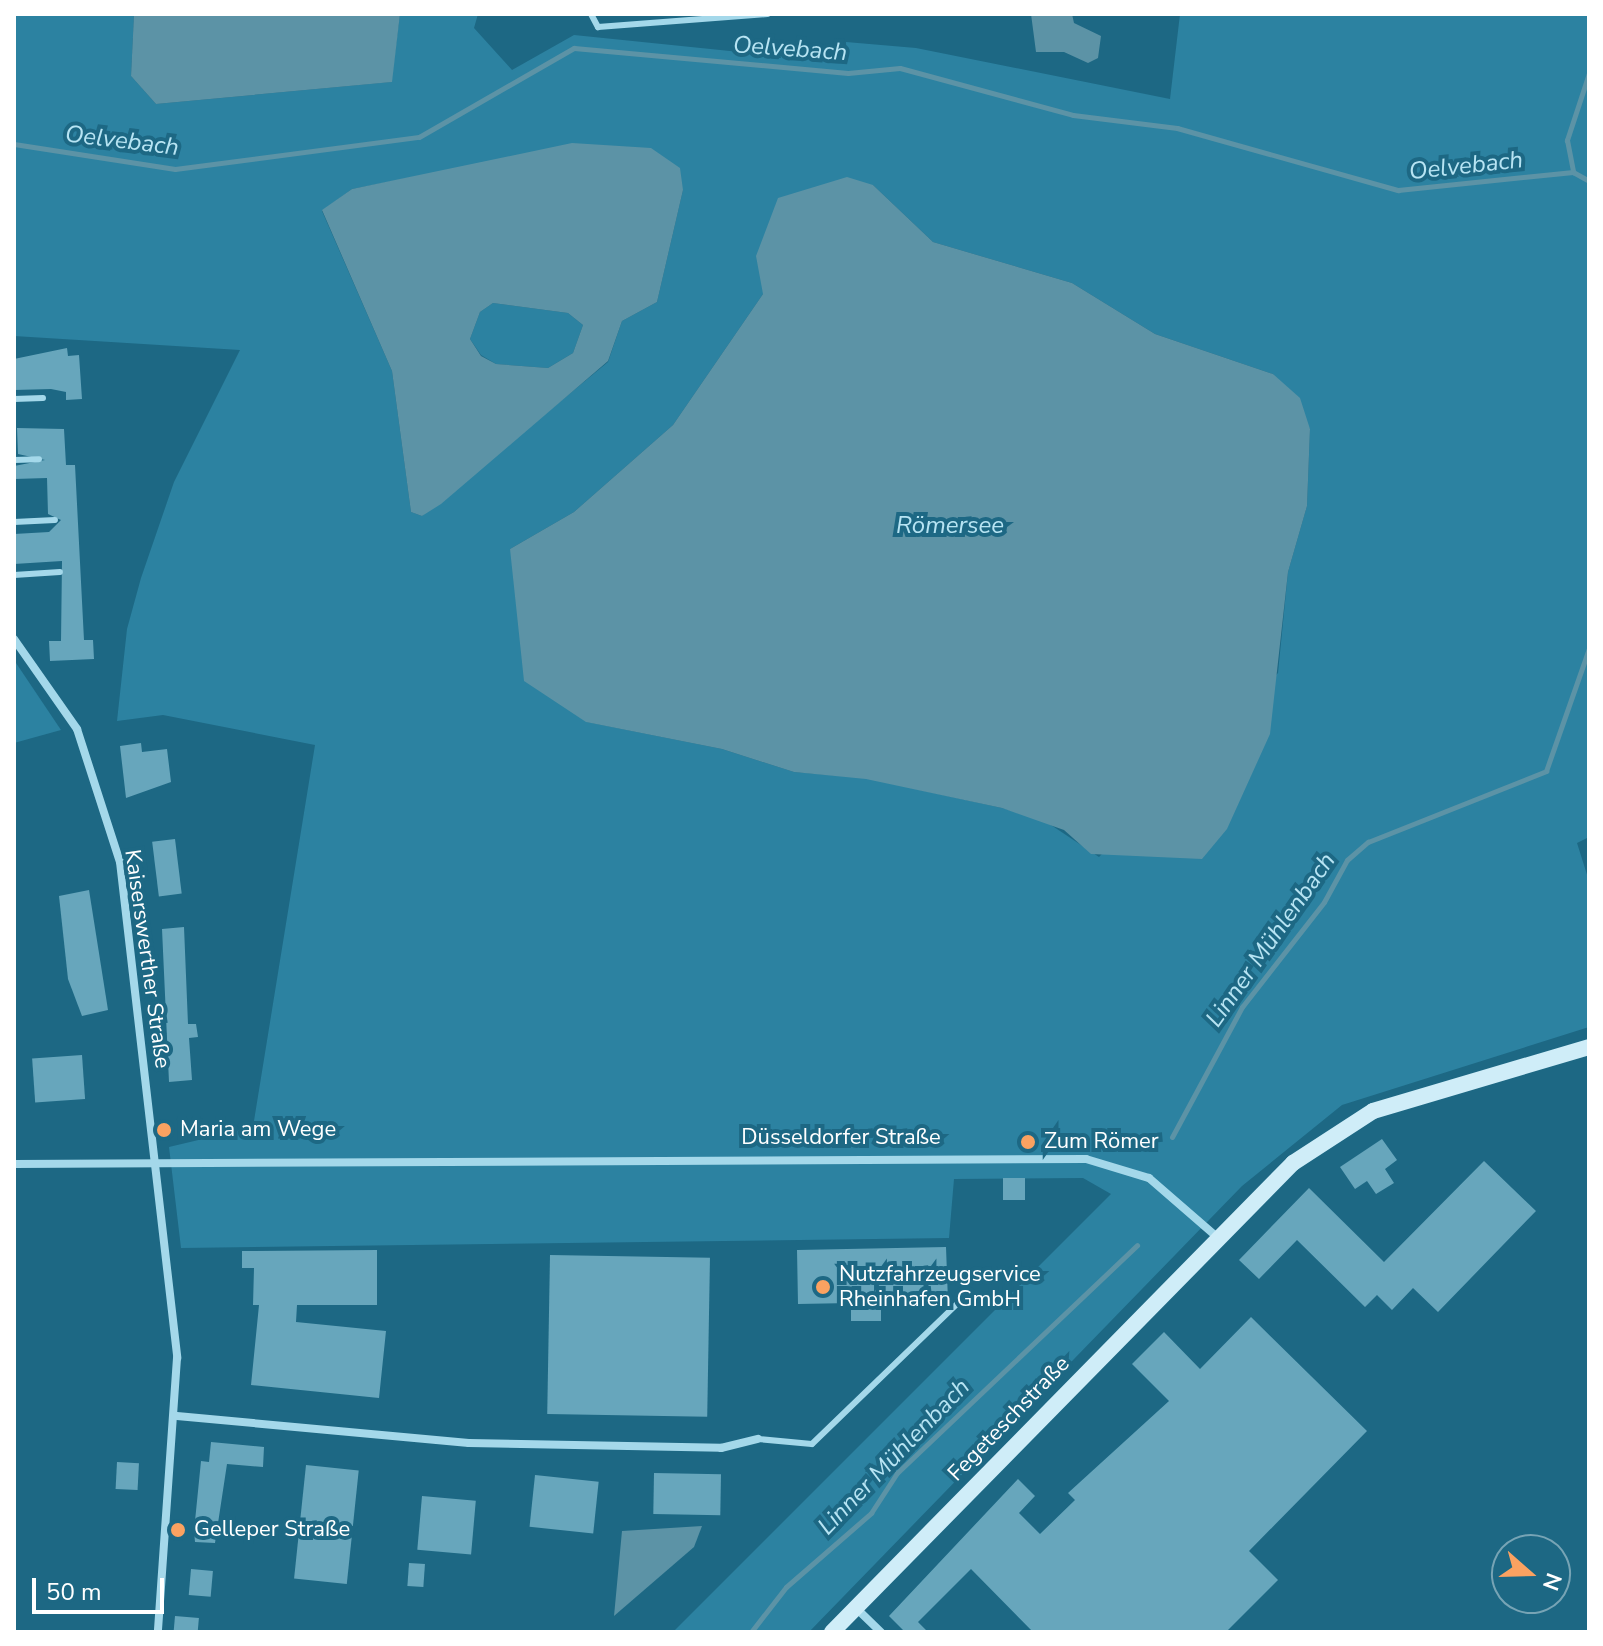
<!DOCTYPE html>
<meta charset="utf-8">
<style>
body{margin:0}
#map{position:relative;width:1603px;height:1646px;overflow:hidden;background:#1d6884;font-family:"Nunito Sans",sans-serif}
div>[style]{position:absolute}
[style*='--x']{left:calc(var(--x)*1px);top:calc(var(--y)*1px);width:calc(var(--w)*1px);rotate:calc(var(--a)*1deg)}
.green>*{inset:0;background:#2c82a1}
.water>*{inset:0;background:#5c93a6}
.stream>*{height:5px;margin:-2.5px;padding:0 2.5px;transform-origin:2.5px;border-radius:2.5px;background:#5c93a6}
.building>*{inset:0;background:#67a6bc;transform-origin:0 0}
.lane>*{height:6px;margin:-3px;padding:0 3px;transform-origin:3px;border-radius:3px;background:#a4d8ea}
.street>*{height:8px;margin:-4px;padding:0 4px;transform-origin:4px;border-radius:4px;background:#a4d8ea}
.secondary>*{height:16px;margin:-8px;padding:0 8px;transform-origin:8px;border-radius:8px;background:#cfedf8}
.dots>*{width:22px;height:22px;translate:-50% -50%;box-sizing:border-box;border:4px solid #1d6884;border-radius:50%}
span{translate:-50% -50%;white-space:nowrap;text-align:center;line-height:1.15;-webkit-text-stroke:8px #1d6884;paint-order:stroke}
.street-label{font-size:22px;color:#fff}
.poi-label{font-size:22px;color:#fff}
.left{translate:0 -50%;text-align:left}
.water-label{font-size:24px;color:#b7e4f3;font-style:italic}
.frame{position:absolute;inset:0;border:16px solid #fff;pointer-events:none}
.north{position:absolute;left:1491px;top:1534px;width:80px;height:80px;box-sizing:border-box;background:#1d6884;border:2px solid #77a4b5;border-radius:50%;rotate:110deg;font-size:22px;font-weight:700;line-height:32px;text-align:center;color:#fff}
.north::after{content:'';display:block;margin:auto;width:28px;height:36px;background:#fba261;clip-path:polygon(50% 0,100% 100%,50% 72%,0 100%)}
.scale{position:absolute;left:32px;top:1578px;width:132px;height:36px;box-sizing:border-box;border:4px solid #fff;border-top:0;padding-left:10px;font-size:24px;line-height:28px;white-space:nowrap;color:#fff;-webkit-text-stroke:6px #1d6884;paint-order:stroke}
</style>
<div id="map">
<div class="green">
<i style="clip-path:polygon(evenodd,14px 14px,134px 14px,131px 76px,156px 104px,391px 82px,400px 14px,478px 14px,474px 28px,512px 70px,574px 35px,847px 63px,846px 42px,916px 48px,1170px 99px,1180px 14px,1589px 14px,1589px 837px,1577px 843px,1589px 881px,1589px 1027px,1342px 1105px,1242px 1186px,809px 1632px,673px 1632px,1111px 1194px,1083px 1178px,954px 1179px,949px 1238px,181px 1248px,169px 1147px,253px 1127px,315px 745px,163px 715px,117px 721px,127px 629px,141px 578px,174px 482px,240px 350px,14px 336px,14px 14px,503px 160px,683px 190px,657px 302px,622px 321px,608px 362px,422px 516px,411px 512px,392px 371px,322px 211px,352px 189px,503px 160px,14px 14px,873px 185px,933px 242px,1072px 283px,1155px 334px,1273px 374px,1310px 429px,1307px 506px,1288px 572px,1278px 673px,1099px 857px,1045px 821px,1002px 808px,866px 778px,794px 772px,722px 749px,587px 722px,510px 549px,574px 512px,673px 425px,763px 294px,873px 185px)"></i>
<i style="clip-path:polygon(493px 303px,568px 313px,583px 325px,573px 353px,548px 368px,496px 364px,481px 355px,470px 339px,480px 312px)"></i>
<i style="clip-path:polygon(14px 660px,61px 730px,14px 743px)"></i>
</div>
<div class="water">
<i style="clip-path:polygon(134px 14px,400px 14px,392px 82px,156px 104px,131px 76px)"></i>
<i style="clip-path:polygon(1031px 14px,1072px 14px,1074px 23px,1101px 36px,1098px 58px,1088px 63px,1064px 52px,1036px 52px)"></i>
<i style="clip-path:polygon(evenodd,572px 143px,651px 148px,680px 168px,683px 190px,657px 302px,622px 321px,608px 361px,441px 504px,422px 516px,411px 512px,392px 371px,322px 210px,352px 189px,572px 143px,493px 303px,568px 313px,583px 325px,573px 353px,548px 368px,496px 364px,481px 356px,470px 339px,480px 312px,493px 303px)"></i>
<i style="clip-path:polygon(847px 177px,873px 185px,933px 242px,1072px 283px,1155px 334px,1273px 374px,1300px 398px,1310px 429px,1307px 506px,1288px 572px,1270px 734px,1227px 829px,1202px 859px,1091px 854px,1064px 830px,1002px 808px,866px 779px,794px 772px,722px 749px,586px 722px,524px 681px,510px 549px,574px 512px,673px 425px,763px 294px,756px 256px,778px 198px)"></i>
<i style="clip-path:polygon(702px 1526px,694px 1547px,614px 1616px,622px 1531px)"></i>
</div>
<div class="stream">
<i style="--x:1589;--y:73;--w:71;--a:108.2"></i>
<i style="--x:1567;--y:140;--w:33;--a:79"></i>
<i style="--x:1573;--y:172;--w:18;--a:29"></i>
<i style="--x:14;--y:144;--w:163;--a:8.8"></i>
<i style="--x:175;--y:169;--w:246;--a:-7.5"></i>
<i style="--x:419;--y:137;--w:179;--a:-29.9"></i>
<i style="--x:574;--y:48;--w:275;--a:5.2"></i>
<i style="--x:848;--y:73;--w:52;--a:-5.5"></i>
<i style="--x:900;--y:68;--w:179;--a:15.2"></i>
<i style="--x:1073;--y:115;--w:105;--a:7.1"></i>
<i style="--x:1177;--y:128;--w:230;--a:15.7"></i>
<i style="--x:1398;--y:190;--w:176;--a:-5.9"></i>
<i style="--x:1172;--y:1137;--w:148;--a:-61.7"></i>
<i style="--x:1242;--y:1007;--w:133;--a:-52"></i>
<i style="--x:1324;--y:902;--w:48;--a:-61.3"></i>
<i style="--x:1347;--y:860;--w:28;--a:-41"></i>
<i style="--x:1368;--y:842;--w:192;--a:-21.7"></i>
<i style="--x:1546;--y:771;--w:130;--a:-70.7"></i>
<i style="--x:751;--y:1632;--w:57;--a:-52.1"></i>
<i style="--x:786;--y:1587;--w:113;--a:-41"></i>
<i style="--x:871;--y:1513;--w:48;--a:-57"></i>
<i style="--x:897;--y:1473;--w:331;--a:-43.5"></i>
</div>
<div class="building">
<i style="clip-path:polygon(67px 348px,68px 356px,79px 355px,82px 399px,66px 400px,66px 392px,51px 389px,14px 390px,14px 359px)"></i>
<i style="clip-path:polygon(17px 428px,64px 429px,66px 465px,75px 465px,84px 640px,93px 640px,94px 659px,50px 661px,49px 641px,61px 641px,62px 561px,14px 564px,14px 534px,49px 532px,61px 520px,48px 514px,47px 478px,14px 479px,14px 466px,45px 460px,18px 454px)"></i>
<i style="clip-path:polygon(141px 743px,142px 752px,167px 749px,171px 782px,126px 798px,120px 746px)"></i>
<i style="left:175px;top:839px;width:55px;height:23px;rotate:83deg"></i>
<i style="clip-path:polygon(89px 890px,108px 1010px,82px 1016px,68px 979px,59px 896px)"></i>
<i style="clip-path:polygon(184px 927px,188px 1024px,196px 1024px,198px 1037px,189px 1038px,192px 1080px,169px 1082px,162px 929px)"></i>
<i style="left:82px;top:1055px;width:44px;height:50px;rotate:86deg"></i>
<i style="clip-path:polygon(1382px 1139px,1397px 1160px,1385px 1169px,1394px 1183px,1376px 1194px,1367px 1181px,1355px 1189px,1340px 1167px)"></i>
<i style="clip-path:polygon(1484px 1161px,1536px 1211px,1438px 1312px,1413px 1288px,1392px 1310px,1377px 1295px,1365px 1307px,1297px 1240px,1259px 1279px,1239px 1260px,1309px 1188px,1384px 1262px)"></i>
<i style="left:1003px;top:1178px;width:22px;height:22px"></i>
<i style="clip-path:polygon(946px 1247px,948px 1301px,881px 1302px,881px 1321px,851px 1321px,851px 1303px,798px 1304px,797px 1250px)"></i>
<i style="clip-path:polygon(377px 1250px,377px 1305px,297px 1305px,296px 1322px,386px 1331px,379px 1398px,251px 1385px,259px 1305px,253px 1305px,254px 1268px,242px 1268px,242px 1251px)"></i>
<i style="left:550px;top:1255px;width:160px;height:159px;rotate:1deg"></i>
<i style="clip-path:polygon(1251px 1317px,1367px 1431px,1249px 1551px,1278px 1580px,1226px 1632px,1033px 1632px,971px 1569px,918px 1622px,928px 1632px,905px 1632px,889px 1616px,1018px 1479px,1035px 1496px,1019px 1513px,1040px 1534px,1075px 1500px,1068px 1493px,1169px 1401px,1132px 1364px,1164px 1332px,1200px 1369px)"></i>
<i style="clip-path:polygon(211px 1442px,264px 1447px,263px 1467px,227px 1464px,215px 1543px,195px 1542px,194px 1531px,201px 1461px,209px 1462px)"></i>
<i style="left:117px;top:1462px;width:22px;height:27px;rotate:3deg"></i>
<i style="left:306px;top:1465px;width:53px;height:114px;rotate:6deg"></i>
<i style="left:654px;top:1473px;width:67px;height:41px;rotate:1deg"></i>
<i style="left:535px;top:1475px;width:64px;height:52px;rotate:6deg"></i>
<i style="left:422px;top:1496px;width:54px;height:54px;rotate:5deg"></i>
<i style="left:409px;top:1563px;width:16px;height:23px;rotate:4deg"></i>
<i style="left:191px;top:1569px;width:22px;height:26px;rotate:5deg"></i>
<i style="left:175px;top:1616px;width:24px;height:16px;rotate:5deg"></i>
</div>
<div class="lane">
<i style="--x:591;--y:14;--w:15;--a:62"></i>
<i style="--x:598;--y:27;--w:170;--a:-4.4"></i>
<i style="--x:14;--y:399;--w:29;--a:-2"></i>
<i style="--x:14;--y:460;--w:25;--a:-2"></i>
<i style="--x:14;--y:522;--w:41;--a:-2.8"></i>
<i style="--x:14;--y:575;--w:46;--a:-3.7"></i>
<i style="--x:758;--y:1439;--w:54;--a:5.3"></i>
<i style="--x:812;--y:1444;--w:211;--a:-44"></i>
<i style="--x:964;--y:1297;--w:24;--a:-88"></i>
</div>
<div class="street">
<i style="--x:14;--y:639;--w:110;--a:55"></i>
<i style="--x:77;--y:729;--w:140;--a:72.1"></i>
<i style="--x:120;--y:862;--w:499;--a:83.4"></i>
<i style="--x:177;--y:1358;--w:275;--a:94"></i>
<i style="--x:14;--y:1164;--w:1072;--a:-0.27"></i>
<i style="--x:1086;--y:1159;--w:66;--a:16.8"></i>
<i style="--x:1149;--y:1178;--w:90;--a:40.9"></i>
<i style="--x:177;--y:1416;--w:293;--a:5.3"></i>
<i style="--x:469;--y:1443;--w:252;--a:1.1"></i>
<i style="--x:721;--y:1448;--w:38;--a:-14"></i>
<i style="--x:856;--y:1608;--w:35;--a:44"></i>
</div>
<div class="secondary">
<i style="--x:832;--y:1632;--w:658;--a:-45.49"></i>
<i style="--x:1293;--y:1163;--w:95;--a:-33"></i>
<i style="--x:1373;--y:1111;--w:225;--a:-16.5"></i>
</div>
<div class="dots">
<i style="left:164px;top:1130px;background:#fba261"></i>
<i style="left:1028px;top:1142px;background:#fba261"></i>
<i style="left:823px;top:1287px;background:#fba261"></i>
<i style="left:178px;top:1530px;background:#fba261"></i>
</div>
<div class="street-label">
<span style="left:147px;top:959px;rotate:82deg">Kaiserswerther Straße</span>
<span style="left:841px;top:1138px">Düsseldorfer Straße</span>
<span style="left:1009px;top:1419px;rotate:-46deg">Fegeteschstraße</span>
</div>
<div class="poi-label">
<span class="left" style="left:180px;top:1130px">Maria am Wege</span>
<span class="left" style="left:1044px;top:1142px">Zum Römer</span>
<span class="left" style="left:839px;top:1287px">Nutzfahrzeugservice<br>Rheinhafen GmbH</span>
<span class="left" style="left:194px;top:1530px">Gelleper Straße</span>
</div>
<div class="water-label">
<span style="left:790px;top:49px;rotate:4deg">Oelvebach</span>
<span style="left:122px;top:141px;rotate:7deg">Oelvebach</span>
<span style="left:1466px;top:166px;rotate:-6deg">Oelvebach</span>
<span style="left:950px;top:526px">Römersee</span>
<span style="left:1271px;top:940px;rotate:-55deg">Linner Mühlenbach</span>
<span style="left:894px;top:1457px;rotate:-46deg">Linner Mühlenbach</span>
</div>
<div class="frame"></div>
<div class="north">N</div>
<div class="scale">50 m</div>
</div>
